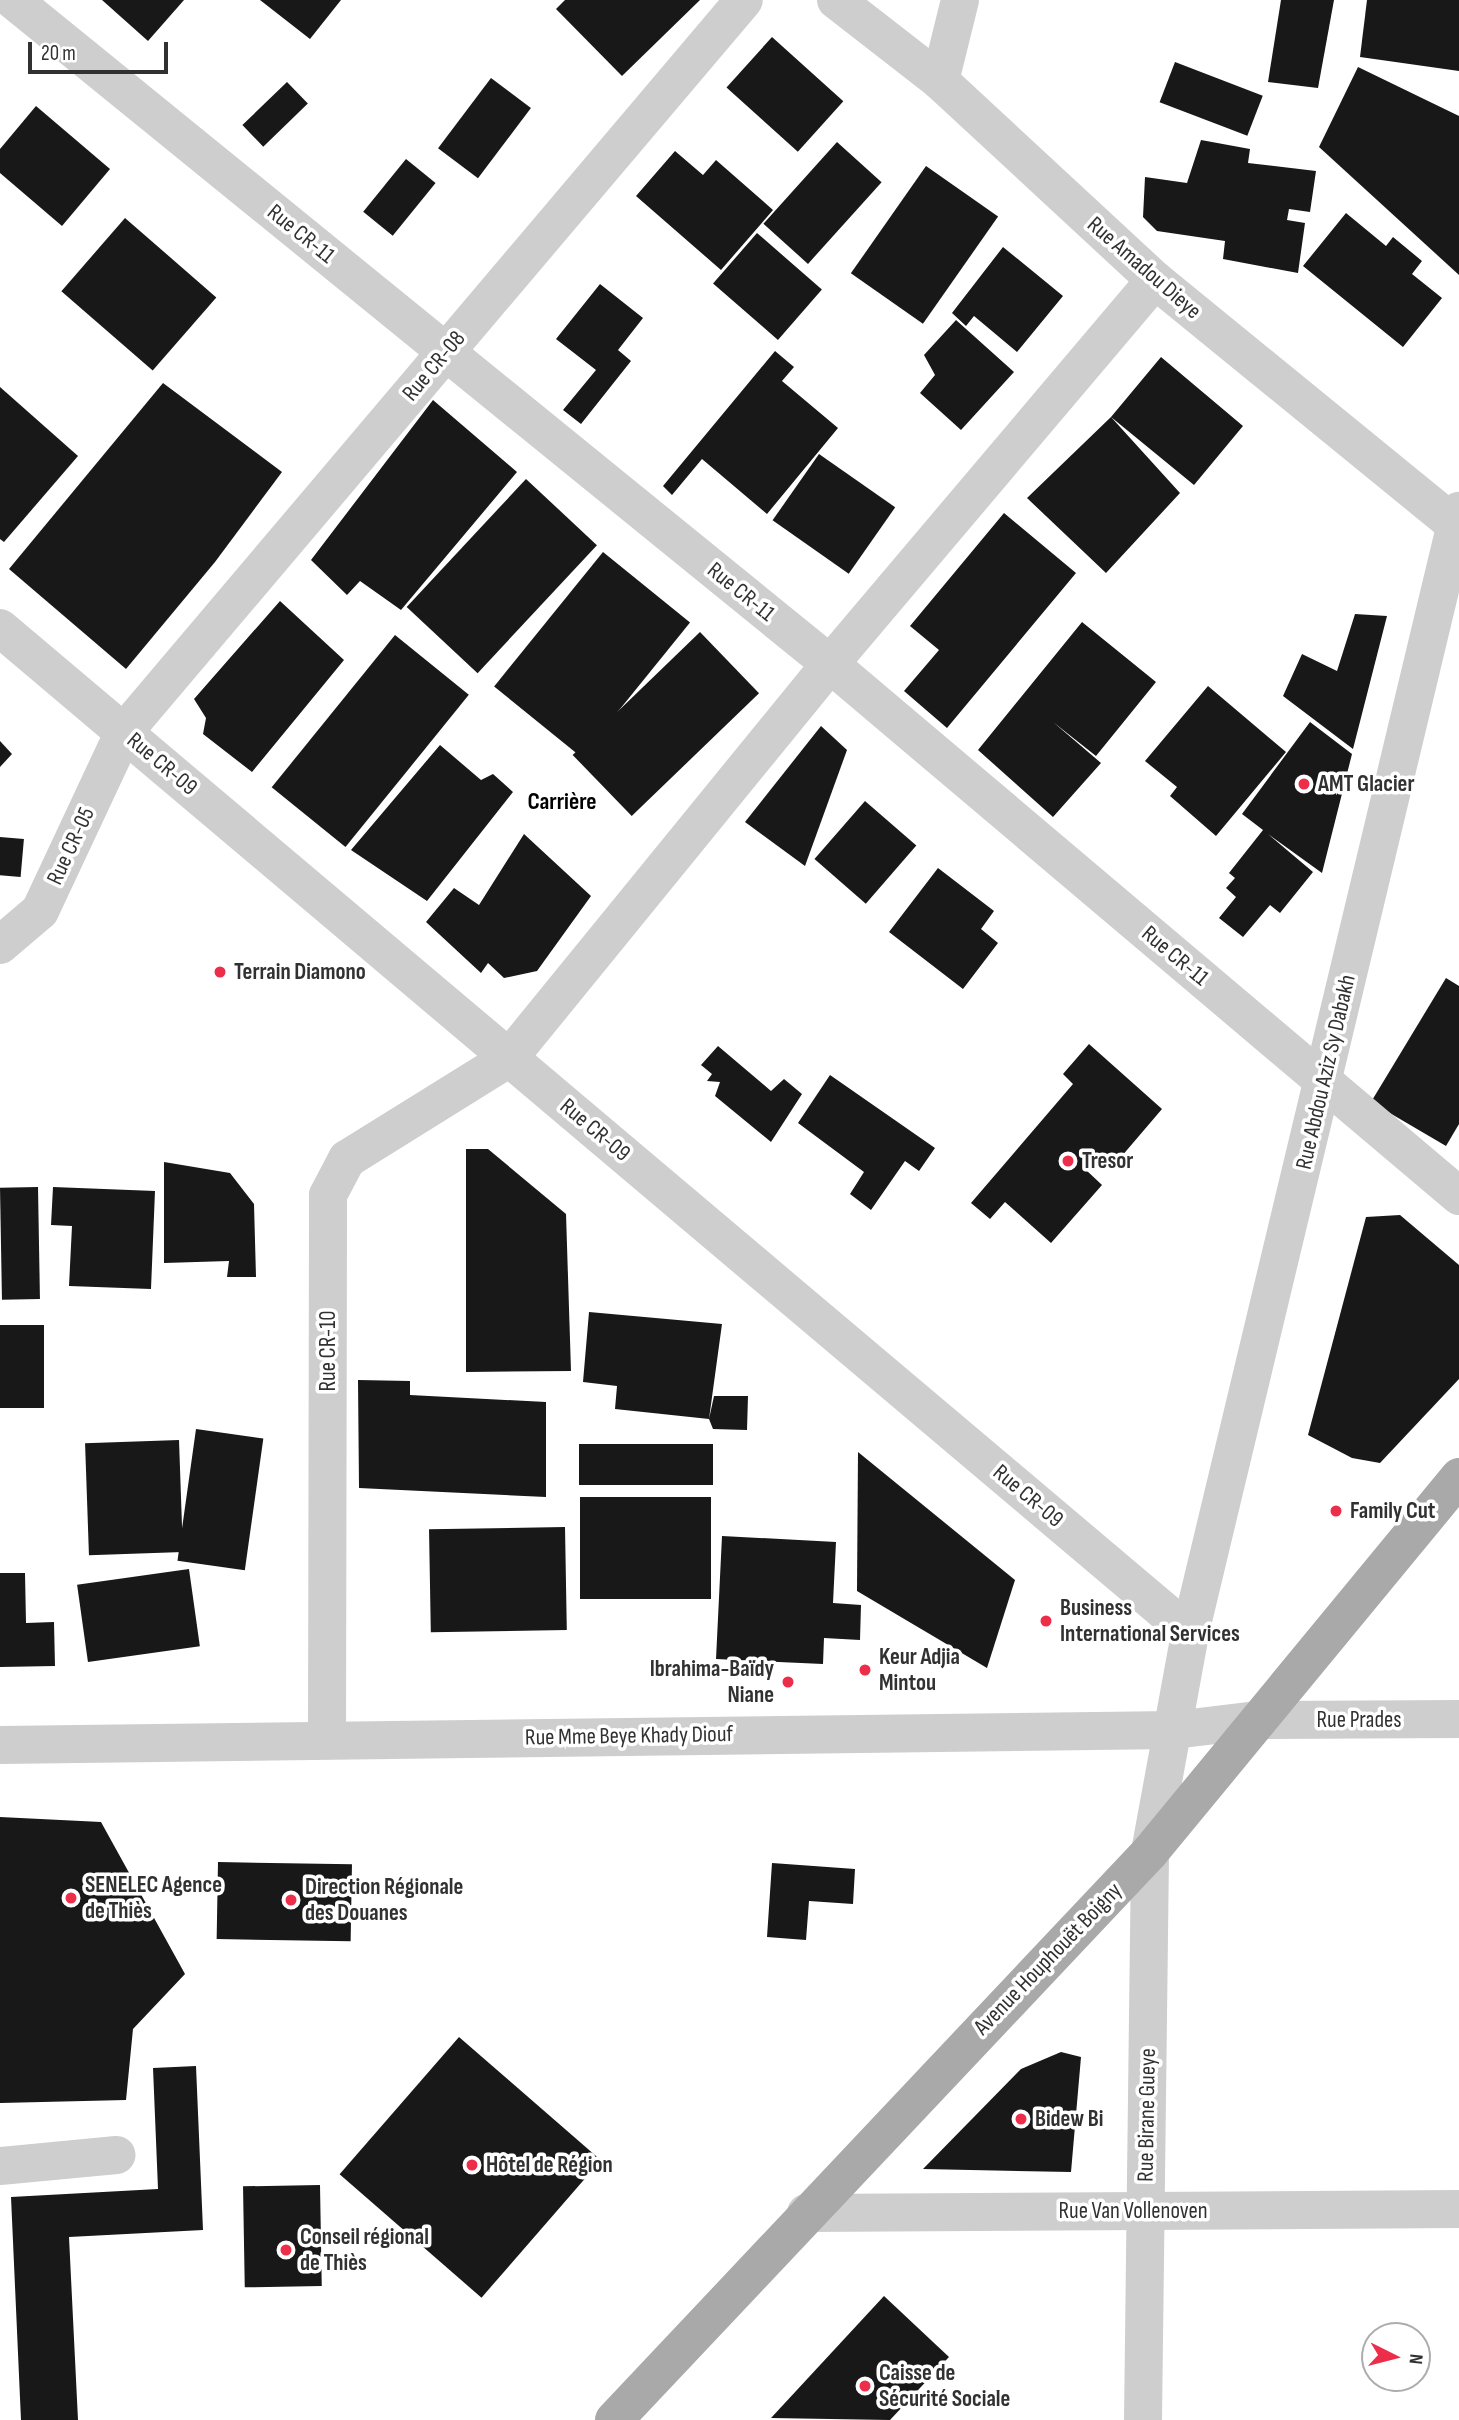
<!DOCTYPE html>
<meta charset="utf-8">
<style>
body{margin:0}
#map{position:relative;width:1459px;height:2420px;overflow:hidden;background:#fff;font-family:"Sofia Sans Condensed",sans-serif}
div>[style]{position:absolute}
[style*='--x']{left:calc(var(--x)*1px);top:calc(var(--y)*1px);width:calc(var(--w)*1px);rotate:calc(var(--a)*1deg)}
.building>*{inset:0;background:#181818;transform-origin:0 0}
.minor>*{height:38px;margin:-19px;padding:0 19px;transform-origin:19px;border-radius:19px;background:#cecece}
.major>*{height:38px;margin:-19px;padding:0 19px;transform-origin:19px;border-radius:19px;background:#a9a9a9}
.dots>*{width:19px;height:19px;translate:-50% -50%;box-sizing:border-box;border:4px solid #fff;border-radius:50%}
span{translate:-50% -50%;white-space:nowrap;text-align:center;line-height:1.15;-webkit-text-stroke:7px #fff;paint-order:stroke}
.street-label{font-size:23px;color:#313131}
.poi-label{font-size:23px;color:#313131;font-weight:700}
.left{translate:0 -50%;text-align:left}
.right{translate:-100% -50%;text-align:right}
.neighbourhood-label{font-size:24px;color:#000;font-weight:700}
.north{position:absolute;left:1361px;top:2322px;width:70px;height:70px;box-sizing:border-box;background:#fff;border:2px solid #adadad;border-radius:50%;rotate:96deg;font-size:19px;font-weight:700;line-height:28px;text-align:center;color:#313131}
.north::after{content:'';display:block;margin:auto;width:24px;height:32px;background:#ed2e4b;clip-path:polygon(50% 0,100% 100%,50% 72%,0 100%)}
.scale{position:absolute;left:28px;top:42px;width:140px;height:32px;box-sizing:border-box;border:4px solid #313131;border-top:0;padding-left:9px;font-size:21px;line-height:24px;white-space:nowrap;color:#313131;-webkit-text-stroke:5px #fff;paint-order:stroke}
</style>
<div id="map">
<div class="building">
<i style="clip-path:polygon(102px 0,184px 0,148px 41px)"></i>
<i style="clip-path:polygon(260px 0,341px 0,310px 39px)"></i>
<i style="clip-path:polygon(565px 0,700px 0,622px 76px,556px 9px)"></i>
<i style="clip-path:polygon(1281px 0,1334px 0,1318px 88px,1268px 82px)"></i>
<i style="clip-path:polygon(1367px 0,1459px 0,1459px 71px,1360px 57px)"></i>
<i style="left:772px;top:37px;width:96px;height:68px;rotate:42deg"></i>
<i style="left:1175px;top:62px;width:94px;height:43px;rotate:21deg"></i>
<i style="clip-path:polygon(1358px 67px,1459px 116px,1459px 275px,1319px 147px)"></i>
<i style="left:491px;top:78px;width:50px;height:88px;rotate:37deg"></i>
<i style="left:287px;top:82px;width:30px;height:62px;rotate:46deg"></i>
<i style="clip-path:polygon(36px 106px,110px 169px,62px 226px,0 173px,0 149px)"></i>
<i style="clip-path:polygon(1201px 140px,1250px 149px,1248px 163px,1316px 171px,1310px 212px,1289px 209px,1287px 220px,1305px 223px,1298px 273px,1223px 259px,1225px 241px,1157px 231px,1143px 217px,1145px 177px,1187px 183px)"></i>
<i style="left:837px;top:142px;width:60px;height:110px;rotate:42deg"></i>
<i style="clip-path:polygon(675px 151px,703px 175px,716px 160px,773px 210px,721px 270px,636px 196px)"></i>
<i style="left:406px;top:159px;width:38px;height:68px;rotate:39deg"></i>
<i style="left:926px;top:166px;width:88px;height:131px;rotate:35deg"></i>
<i style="clip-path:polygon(1346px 213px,1386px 246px,1393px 237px,1422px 261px,1412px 274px,1442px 298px,1403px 347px,1303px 266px)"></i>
<i style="left:125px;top:218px;width:121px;height:97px;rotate:41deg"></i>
<i style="left:757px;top:233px;width:86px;height:67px;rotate:41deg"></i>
<i style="clip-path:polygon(1003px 247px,1063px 296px,1017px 352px,974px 316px,966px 326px,952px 313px)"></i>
<i style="clip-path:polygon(600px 284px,643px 318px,618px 350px,631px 361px,581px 424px,563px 410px,596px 370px,556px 339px)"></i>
<i style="clip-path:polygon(956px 320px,1014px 372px,961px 430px,920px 393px,935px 375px,924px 355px)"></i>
<i style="clip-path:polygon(775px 351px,794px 367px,782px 381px,838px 428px,767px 514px,702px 459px,672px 495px,663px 486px)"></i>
<i style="clip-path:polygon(1161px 357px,1243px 426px,1194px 485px,1111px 417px,1180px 493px,1106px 573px,1027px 498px,1111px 417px)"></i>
<i style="clip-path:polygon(163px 383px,282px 472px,215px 562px,126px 669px,9px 569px)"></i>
<i style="clip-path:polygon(0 387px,78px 456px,4px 542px,0 539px)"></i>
<i style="clip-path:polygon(433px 400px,517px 472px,401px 610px,360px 581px,347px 595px,311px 560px)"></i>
<i style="left:819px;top:454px;width:93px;height:81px;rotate:35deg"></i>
<i style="left:526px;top:479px;width:97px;height:175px;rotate:43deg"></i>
<i style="clip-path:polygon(1004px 513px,1076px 573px,947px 728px,904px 691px,939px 650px,910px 626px)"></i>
<i style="left:603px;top:552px;width:112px;height:173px;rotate:39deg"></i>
<i style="clip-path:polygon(280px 601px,344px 660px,252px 772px,203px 734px,206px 718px,194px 699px)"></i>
<i style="clip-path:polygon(1355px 614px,1387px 616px,1353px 749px,1283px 696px,1302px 654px,1337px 671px)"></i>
<i style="clip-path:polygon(1082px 622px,1156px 682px,1096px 756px,1053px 722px,1101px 763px,1053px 817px,978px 750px)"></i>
<i style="left:700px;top:632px;width:85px;height:177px;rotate:46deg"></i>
<i style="left:395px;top:635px;width:95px;height:196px;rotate:39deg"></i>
<i style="clip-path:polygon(1208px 686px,1286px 752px,1216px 836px,1170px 796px,1177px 787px,1145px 761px)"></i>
<i style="clip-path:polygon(1310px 722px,1352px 754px,1322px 873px,1268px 834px,1313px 872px,1280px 913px,1270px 905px,1243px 937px,1219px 918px,1236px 897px,1226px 888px,1235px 878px,1229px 873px,1263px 830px,1242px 814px)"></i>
<i style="clip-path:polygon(821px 726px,847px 750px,805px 866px,745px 822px)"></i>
<i style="clip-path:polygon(0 741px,12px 754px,0 767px)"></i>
<i style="clip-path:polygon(440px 745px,481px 780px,493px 774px,513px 792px,427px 901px,351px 850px)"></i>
<i style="left:865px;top:801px;width:68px;height:77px;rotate:41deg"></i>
<i style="clip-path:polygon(524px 834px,591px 896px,537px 971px,504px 978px,488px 963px,481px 973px,426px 922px,454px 888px,479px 905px)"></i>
<i style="left:0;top:837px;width:24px;height:38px;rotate:5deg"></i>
<i style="clip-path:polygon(938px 868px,994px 911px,981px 929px,998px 943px,963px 989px,889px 932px)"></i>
<i style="clip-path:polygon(1446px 978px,1459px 986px,1459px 1124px,1446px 1146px,1371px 1102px)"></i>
<i style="clip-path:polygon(1089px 1044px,1162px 1109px,1121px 1157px,1085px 1169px,1102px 1185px,1051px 1243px,1005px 1202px,990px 1219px,971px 1203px,1073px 1084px,1063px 1074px)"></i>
<i style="clip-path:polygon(718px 1046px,771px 1091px,784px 1079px,802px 1094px,771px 1142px,715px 1096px,720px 1082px,707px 1081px,712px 1074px,701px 1065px)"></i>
<i style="clip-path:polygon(830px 1075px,935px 1148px,919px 1171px,905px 1161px,871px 1210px,850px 1194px,864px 1172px,798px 1123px)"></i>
<i style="clip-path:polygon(466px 1149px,488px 1149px,566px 1214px,571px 1371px,466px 1372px)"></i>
<i style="clip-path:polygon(164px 1162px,230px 1173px,254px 1204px,256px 1277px,227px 1277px,229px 1261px,164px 1263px)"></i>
<i style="left:38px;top:1187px;width:112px;height:38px;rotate:89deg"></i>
<i style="clip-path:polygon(53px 1187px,155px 1191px,151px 1289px,69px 1286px,72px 1226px,51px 1225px)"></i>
<i style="clip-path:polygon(1400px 1215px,1459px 1265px,1459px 1379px,1380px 1463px,1352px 1458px,1308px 1435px,1366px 1217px)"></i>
<i style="clip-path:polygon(589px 1312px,722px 1324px,709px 1419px,714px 1396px,748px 1396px,747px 1430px,713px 1429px,709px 1419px,615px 1409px,617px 1386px,583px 1382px)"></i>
<i style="left:0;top:1325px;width:44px;height:83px"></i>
<i style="clip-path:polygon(358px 1380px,410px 1381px,410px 1395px,546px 1402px,546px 1497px,359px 1488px)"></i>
<i style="left:196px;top:1429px;width:68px;height:133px;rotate:8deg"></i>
<i style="left:179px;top:1440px;width:112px;height:94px;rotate:88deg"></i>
<i style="left:579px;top:1444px;width:134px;height:41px"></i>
<i style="clip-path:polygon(858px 1452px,1015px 1580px,987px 1668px,857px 1591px)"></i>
<i style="left:580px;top:1497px;width:131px;height:102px"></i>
<i style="left:565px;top:1527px;width:103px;height:136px;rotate:89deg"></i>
<i style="clip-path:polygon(722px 1536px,836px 1542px,833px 1603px,861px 1605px,860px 1640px,824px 1638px,823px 1664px,716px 1659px)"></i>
<i style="left:189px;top:1569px;width:78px;height:113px;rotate:82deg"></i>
<i style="clip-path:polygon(0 1573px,25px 1573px,26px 1623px,54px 1622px,55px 1666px,0 1667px)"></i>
<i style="clip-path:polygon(0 1817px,101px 1822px,185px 1974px,133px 2029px,126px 2100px,0 2103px)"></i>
<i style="left:218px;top:1862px;width:134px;height:77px;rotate:1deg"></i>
<i style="clip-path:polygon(772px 1863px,855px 1869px,853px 1904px,809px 1901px,806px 1940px,767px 1937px)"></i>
<i style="left:459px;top:2037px;width:188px;height:182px;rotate:41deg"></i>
<i style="clip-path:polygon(1061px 2052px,1081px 2057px,1071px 2172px,923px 2169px,1021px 2069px)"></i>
<i style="clip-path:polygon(196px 2066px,203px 2230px,69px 2237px,78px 2420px,21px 2420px,11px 2197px,158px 2189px,153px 2068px)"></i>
<i style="left:320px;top:2185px;width:101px;height:77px;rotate:89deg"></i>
<i style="clip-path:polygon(884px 2296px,949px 2357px,890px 2420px,771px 2418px)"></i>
</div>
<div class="minor">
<i style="--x:13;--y:0;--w:1053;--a:39.1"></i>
<i style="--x:830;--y:664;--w:824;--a:40.22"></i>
<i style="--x:836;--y:0;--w:132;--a:37.9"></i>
<i style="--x:940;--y:81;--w:293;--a:42.8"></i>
<i style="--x:1155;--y:280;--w:392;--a:39.2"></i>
<i style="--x:940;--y:81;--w:83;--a:-76.1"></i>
<i style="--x:0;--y:628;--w:1558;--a:40.18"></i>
<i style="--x:0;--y:945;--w:52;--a:-40.4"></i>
<i style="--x:40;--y:911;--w:198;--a:-64.9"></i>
<i style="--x:124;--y:732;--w:959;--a:-49.74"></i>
<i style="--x:327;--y:1739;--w:544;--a:-89.89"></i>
<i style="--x:328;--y:1195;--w:41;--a:-62.2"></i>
<i style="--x:347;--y:1159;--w:191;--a:-31.9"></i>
<i style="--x:509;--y:1058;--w:508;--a:-50.83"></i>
<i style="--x:830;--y:664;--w:503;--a:-49.76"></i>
<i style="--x:0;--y:1745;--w:1174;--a:-0.73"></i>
<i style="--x:1174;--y:1730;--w:85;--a:-6.8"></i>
<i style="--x:1258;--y:1720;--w:201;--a:-0.3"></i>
<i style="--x:0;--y:2166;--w:117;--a:-5.4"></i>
<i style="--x:806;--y:2213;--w:653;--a:-0.35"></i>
<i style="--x:1143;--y:2420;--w:568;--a:-89.29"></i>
<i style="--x:1150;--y:1852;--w:223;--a:-79.6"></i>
<i style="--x:1190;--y:1633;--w:1154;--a:-76.52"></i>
</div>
<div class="major">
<i style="--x:614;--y:2420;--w:781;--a:-46.66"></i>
<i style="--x:1150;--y:1852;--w:486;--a:-50.5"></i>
</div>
<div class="dots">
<i style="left:1304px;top:784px;background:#ed2e4b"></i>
<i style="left:220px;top:972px;background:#ed2e4b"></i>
<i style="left:1068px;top:1161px;background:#ed2e4b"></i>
<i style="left:1336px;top:1511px;background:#ed2e4b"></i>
<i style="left:1046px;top:1621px;background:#ed2e4b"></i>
<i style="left:865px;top:1670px;background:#ed2e4b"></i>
<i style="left:788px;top:1682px;background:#ed2e4b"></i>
<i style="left:71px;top:1898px;background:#ed2e4b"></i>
<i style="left:291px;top:1900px;background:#ed2e4b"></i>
<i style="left:1021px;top:2119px;background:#ed2e4b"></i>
<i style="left:472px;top:2165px;background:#ed2e4b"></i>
<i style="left:286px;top:2250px;background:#ed2e4b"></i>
<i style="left:865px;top:2386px;background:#ed2e4b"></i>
</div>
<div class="street-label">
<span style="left:301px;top:234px;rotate:39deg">Rue CR-11</span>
<span style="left:1144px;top:268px;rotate:41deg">Rue Amadou Dieye</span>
<span style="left:434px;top:366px;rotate:-50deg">Rue CR-08</span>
<span style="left:741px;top:592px;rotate:39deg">Rue CR-11</span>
<span style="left:162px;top:764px;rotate:40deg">Rue CR-09</span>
<span style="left:71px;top:846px;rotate:-65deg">Rue CR-05</span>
<span style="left:1175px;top:956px;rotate:40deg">Rue CR-11</span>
<span style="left:1326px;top:1072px;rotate:-77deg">Rue Abdou Aziz Sy Dabakh</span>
<span style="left:595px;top:1130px;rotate:40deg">Rue CR-09</span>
<span style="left:328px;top:1351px;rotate:-90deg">Rue CR-10</span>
<span style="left:1028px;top:1496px;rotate:40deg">Rue CR-09</span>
<span style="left:1359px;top:1720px">Rue Prades</span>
<span style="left:629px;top:1736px;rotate:-1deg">Rue Mme Beye Khady Diouf</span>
<span style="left:1048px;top:1959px;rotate:-46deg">Avenue Houphouët Boigny</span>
<span style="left:1147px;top:2115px;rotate:-89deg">Rue Birane Gueye</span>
<span style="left:1133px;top:2211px">Rue Van Vollenoven</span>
</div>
<div class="poi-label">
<span class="left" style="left:1318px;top:784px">AMT Glacier</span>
<span class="left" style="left:234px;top:972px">Terrain Diamono</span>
<span class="left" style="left:1082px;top:1161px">Tresor</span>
<span class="left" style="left:1350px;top:1511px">Family Cut</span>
<span class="left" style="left:1060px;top:1621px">Business<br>International Services</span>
<span class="left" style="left:879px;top:1670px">Keur Adjia<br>Mintou</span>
<span class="right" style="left:774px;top:1682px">Ibrahima-Baïdy<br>Niane</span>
<span class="left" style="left:85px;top:1898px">SENELEC Agence<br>de Thiès</span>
<span class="left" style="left:305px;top:1900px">Direction Régionale<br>des Douanes</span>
<span class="left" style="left:1035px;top:2119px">Bidew Bi</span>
<span class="left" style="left:486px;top:2165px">Hôtel de Région</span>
<span class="left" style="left:300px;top:2250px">Conseil régional<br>de Thiès</span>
<span class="left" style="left:879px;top:2386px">Caisse de<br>Sécurité Sociale</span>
</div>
<div class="neighbourhood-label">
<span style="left:562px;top:802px">Carrière</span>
</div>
<div class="north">N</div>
<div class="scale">20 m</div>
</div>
